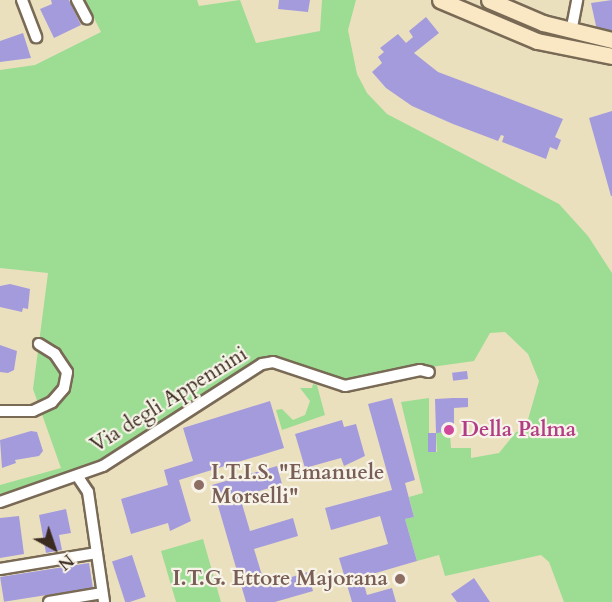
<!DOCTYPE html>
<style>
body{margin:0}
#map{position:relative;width:612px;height:602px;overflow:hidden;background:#ebe0be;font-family:Cardo,serif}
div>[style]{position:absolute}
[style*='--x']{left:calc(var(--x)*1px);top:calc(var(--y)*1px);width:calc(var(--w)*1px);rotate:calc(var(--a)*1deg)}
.green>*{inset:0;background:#9cdd93}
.building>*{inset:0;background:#a49bdd;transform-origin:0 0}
.roads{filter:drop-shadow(2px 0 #796a56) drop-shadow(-2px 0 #796a56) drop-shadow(0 2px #796a56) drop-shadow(0 -2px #796a56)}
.street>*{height:10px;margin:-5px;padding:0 5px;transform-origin:5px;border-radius:5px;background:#fff}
.secondary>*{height:15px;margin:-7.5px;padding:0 7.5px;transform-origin:7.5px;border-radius:7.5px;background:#fae7c3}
.dots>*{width:16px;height:16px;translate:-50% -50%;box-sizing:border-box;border:3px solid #f7f3e8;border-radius:50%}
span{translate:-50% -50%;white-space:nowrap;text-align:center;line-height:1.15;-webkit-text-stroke:4.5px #f7f3e8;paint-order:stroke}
.street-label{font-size:21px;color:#3b2a1e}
.hotel-label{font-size:21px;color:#b23c85;font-weight:700}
.left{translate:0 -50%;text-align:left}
.education-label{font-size:21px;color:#785e54;font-weight:700}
.right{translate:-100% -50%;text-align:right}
.north{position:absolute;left:24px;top:518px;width:60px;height:60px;-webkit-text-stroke:4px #f7f3e8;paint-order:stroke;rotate:140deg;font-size:16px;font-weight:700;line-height:24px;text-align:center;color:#3b2a1e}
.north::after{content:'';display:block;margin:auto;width:21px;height:27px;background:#3b2a1e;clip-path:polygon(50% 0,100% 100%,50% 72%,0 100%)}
</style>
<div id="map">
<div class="green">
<i style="clip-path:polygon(85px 0,197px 0,199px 6px,240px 0,256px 43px,320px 31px,322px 0,356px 0,348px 30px,357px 74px,367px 93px,387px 114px,559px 204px,588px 236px,612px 273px,612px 602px,564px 602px,549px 562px,541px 555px,445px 576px,439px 555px,417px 561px,405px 519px,414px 517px,409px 497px,423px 493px,401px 402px,429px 398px,429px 452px,437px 452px,436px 433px,450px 433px,451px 448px,471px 448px,471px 458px,499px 453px,516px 432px,525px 430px,539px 381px,528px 354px,505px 332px,490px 333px,474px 361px,346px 379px,267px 358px,88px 468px,0 494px,0 485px,61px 468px,33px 389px,48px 273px,0 268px,0 70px,35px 65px,101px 32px)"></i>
<i style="clip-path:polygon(313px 384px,317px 385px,325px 415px,282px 430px,276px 410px,282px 409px,293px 420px,305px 415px,310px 401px,300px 388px,312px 388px)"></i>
<i style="clip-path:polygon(203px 539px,221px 602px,176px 602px,161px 551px)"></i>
</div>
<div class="building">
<i style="clip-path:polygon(51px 0,69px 0,81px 25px,54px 38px,40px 9px,52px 4px)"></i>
<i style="clip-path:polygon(279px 0,310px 0,308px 12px,278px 9px)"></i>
<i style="clip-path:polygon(612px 0,612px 30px,605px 32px,596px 26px,591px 3px)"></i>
<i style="clip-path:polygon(426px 17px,439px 33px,414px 53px,438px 72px,563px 119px,555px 137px,561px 140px,557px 150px,550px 147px,546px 159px,502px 142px,504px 136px,501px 135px,498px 141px,453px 124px,412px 106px,386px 88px,372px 72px,382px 63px,378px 57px,384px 52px,380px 48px,398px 34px,406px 43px,413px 37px,409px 31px)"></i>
<i style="clip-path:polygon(23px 33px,31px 58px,0 62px,0 41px)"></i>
<i style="clip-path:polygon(612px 111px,612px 196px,611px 196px,589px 118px)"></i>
<i style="clip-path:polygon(10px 284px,30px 289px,28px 309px,23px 308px,22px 312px,0 307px,0 286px)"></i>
<i style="clip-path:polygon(0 345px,17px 351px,14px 370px,8px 373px,0 372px)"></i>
<i style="left:467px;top:371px;width:8px;height:15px;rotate:83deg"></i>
<i style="clip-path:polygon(392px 398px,415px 480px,405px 483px,414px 517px,405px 519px,417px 561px,362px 577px,367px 595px,392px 588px,396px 602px,352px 602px,339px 558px,388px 544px,380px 516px,331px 530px,325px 508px,392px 490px,368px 404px)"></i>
<i style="clip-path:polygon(453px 398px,468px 398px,468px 407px,454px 408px,454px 432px,436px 433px,435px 399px)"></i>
<i style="clip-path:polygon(270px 401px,284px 448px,179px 480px,191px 521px,170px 531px,168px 523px,131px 534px,121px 499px,168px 485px,164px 470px,193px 461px,183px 428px)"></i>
<i style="clip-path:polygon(342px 420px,344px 427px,356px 424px,365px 456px,344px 466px,341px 458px,305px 468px,295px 434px)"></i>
<i style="clip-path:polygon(31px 431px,37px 432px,43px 451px,39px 456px,15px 460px,16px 463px,2px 468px,0 440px)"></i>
<i style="left:428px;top:433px;width:8px;height:19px"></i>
<i style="clip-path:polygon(277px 466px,282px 484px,240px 497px,250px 531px,293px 518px,298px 536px,254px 549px,265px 585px,308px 572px,313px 591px,275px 602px,246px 602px,212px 485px)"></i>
<i style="clip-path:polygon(66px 509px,71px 533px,59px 535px,62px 550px,46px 553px,39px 515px)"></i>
<i style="clip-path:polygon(19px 516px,24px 554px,0 558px,0 518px)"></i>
<i style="left:132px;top:555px;width:44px;height:21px;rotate:72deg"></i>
<i style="left:89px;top:563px;width:25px;height:90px;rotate:81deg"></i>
<i style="clip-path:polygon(474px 578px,490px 602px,457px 602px,451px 594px)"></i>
</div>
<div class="roads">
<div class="street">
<i style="--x:22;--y:0;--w:40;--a:69"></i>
<i style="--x:77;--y:0;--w:21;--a:62"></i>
<i style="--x:571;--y:32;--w:33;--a:-79"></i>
<i style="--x:0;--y:411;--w:33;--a:0"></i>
<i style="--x:33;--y:411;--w:21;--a:-25"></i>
<i style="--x:52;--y:402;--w:18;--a:-49"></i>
<i style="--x:64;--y:388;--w:16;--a:-79"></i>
<i style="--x:67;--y:372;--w:22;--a:-124"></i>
<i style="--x:55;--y:354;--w:19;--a:-148"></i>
<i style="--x:78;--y:477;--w:18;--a:56"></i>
<i style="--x:88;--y:492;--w:111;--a:81.7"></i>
<i style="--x:0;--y:502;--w:109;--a:-19.3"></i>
<i style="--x:103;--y:466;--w:189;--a:-32.7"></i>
<i style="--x:262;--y:364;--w:11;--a:-10"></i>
<i style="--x:273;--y:362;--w:76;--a:18.4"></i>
<i style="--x:345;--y:386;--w:77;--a:-12"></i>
<i style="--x:420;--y:370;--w:9;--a:13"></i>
<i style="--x:0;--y:569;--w:98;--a:-9.4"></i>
<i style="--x:49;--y:602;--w:54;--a:-9.6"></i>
</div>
<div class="secondary">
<i style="--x:440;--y:0;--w:105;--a:22.9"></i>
<i style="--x:537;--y:41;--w:76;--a:11.3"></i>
<i style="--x:489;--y:0;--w:59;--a:23.1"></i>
<i style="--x:543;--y:23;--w:71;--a:13.8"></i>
</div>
</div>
<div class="dots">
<i style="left:449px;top:430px;background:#d1479c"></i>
<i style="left:199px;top:485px;background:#8d6e63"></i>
<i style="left:400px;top:579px;background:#8d6e63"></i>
</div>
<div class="street-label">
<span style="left:169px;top:400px;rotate:-32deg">Via degli Appennini</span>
</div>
<div class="hotel-label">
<span class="left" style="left:461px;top:430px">Della Palma</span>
</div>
<div class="education-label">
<span class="left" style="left:211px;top:485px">I.T.I.S. "Emanuele<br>Morselli"</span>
<span class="right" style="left:388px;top:579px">I.T.G. Ettore Majorana</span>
</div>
<div class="north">N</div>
</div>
